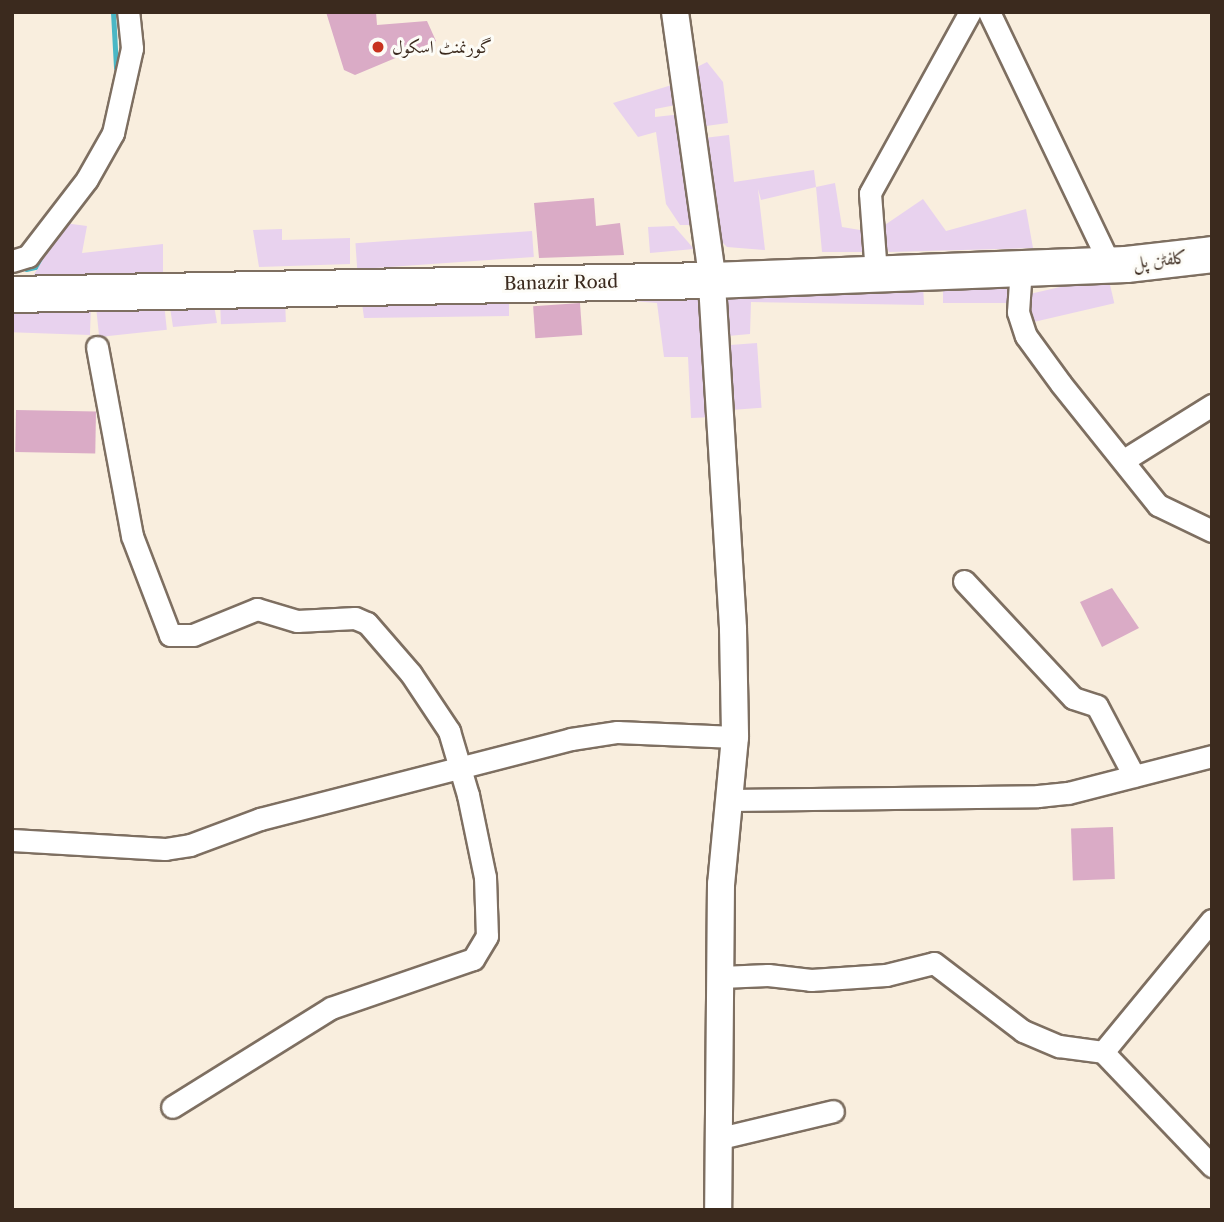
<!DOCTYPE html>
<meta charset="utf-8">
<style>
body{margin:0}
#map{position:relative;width:1224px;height:1222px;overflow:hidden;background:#f9eede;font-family:"Libre Caslon Text",Amiri,serif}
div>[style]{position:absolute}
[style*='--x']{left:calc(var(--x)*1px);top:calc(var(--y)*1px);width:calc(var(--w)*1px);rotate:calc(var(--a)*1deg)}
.built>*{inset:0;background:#e8d2ee;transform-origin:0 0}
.stream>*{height:5px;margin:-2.5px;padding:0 2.5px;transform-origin:2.5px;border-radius:2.5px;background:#4ab7c5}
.building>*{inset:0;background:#daabc6;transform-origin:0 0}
.roads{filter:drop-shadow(2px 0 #7e6f61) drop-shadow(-2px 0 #7e6f61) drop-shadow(0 2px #7e6f61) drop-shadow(0 -2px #7e6f61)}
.minor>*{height:21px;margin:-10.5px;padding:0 10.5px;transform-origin:10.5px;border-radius:10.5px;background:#fff}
.tertiary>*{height:26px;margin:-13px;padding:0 13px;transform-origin:13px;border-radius:13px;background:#fff}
.trunk>*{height:35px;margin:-17.5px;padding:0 17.5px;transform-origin:17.5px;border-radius:17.5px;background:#fff}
.dots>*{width:19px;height:19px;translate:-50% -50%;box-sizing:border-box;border:4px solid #fdfcf7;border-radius:50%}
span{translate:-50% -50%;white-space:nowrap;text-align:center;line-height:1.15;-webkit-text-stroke:6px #fdfcf7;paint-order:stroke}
.poi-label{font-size:18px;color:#3b2a1e}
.left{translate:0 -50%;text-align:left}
.street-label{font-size:18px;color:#3b2a1e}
.frame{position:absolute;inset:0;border:14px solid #3b2a1e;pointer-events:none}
</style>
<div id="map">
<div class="built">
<i style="clip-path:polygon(707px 62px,723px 82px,728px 123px,706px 126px,695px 68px)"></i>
<i style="clip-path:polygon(675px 84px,681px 104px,655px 109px,655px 117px,682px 114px,696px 225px,680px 225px,666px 204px,656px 132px,638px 137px,613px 103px)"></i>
<i style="clip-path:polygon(729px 135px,734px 182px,814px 170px,816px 187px,835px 183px,842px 227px,866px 231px,867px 252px,822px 252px,816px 187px,761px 200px,758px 189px,765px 250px,727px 247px,720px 240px,704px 138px)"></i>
<i style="clip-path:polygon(923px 199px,946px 231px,1026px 209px,1033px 248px,889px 252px,876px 231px)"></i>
<i style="clip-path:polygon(64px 223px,87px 226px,82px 253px,163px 244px,163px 272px,32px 278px)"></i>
<i style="clip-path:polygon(674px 226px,694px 249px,650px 253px,648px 227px)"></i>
<i style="clip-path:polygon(282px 229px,282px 240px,350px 238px,350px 264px,259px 267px,253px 230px)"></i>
<i style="left:532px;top:231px;width:26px;height:177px;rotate:86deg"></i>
<i style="left:1108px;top:276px;width:28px;height:86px;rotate:77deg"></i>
<i style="left:1017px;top:278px;width:25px;height:74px;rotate:90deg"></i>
<i style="clip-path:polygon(728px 281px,923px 283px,924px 305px,751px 302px,750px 334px,728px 336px)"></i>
<i style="clip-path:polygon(693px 284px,704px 310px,714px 417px,691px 418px,688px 357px,664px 357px,657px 303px,633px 301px,633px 295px)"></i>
<i style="clip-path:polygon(509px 289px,509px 316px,364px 318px,361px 295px)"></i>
<i style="left:285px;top:297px;width:25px;height:65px;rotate:88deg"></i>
<i style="clip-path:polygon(213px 299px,217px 323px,173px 327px,169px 301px)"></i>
<i style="left:164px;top:303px;width:27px;height:68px;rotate:84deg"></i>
<i style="left:91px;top:305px;width:30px;height:79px;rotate:92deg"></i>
<i style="left:757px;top:343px;width:65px;height:27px;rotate:86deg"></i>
</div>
<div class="stream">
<i style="--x:113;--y:12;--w:56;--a:86.9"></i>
<i style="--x:101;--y:174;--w:29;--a:-61"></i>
<i style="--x:26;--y:269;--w:9;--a:-13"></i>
<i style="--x:35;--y:267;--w:21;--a:-61"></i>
</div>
<div class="building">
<i style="clip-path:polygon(326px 12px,376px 12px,377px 25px,427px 21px,436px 41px,355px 75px,344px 70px)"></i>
<i style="clip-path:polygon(594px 198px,596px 226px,620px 223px,624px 255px,539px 258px,534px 203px)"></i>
<i style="left:580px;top:303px;width:32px;height:47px;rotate:86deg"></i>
<i style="left:16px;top:410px;width:80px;height:42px;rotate:1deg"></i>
<i style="clip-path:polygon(1112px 588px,1139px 628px,1102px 647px,1080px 602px)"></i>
<i style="left:1113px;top:827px;width:52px;height:42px;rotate:88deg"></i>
</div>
<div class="roads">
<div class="minor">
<i style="--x:989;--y:12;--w:278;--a:64.4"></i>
<i style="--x:12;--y:261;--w:17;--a:-17"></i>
<i style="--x:28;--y:256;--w:97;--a:-52.5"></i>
<i style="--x:87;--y:179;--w:53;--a:-60.5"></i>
<i style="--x:113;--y:133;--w:87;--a:-77.4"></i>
<i style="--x:132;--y:48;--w:36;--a:-96"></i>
<i style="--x:1021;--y:267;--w:45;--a:93.8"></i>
<i style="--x:1018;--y:312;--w:25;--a:72"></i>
<i style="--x:1026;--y:336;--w:59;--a:53.9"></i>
<i style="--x:1061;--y:384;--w:155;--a:51.3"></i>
<i style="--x:1158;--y:505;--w:60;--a:25.7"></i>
<i style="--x:876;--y:273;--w:80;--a:-94.3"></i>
<i style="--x:870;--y:193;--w:207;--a:-61.1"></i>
<i style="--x:97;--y:347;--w:192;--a:79.5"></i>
<i style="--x:132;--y:536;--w:106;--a:69"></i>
<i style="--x:170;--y:635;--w:23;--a:0"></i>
<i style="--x:193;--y:635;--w:69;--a:-22.1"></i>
<i style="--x:257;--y:609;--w:42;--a:16.7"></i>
<i style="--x:297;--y:621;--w:58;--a:-3"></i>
<i style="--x:355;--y:618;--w:13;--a:23"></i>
<i style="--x:367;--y:623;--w:67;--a:49.2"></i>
<i style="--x:411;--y:674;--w:69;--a:56.3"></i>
<i style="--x:449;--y:731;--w:67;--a:73.5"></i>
<i style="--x:468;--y:795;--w:84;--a:78.3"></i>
<i style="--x:485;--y:877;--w:59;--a:88.1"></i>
<i style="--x:487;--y:936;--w:27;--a:121"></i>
<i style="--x:473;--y:959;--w:150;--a:161"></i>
<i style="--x:331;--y:1008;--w:187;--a:148.1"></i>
<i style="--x:1124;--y:460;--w:104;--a:-32"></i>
<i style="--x:964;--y:581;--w:160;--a:47"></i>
<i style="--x:1073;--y:698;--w:25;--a:18"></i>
<i style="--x:1097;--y:706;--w:79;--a:62.1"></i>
<i style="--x:730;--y:800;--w:308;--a:-0.7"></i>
<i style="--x:1038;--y:796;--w:30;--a:-6"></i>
<i style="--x:1068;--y:793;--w:149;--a:-14.4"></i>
<i style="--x:12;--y:840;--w:153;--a:3.4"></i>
<i style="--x:165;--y:849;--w:25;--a:-9"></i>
<i style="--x:190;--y:845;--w:75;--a:-20.4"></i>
<i style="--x:260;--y:819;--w:321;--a:-14.4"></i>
<i style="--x:571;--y:739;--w:47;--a:-8.7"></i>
<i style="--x:617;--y:732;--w:118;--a:2.4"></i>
<i style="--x:721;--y:977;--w:47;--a:-2.4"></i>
<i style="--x:768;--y:975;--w:43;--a:6.6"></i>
<i style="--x:811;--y:980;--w:75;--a:-3.8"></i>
<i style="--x:886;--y:975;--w:49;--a:-14"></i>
<i style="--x:934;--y:963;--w:112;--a:37.4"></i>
<i style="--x:1023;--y:1031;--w:39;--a:23"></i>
<i style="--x:1059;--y:1046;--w:44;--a:7.8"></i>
<i style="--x:1103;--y:1052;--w:171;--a:-50.5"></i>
<i style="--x:1103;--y:1052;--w:158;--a:46.3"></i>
<i style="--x:720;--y:1138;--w:116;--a:-13.4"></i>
</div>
<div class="tertiary">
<i style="--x:675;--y:12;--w:259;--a:82"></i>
<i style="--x:711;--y:268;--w:362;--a:86.5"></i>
<i style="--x:733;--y:629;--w:108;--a:88.9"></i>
<i style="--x:735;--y:737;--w:148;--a:95.4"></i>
<i style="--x:721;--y:884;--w:326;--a:90.5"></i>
</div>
<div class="trunk">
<i style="--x:12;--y:294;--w:700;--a:-1.15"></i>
<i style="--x:712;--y:280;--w:414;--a:-2.2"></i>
<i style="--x:1126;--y:264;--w:87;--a:-6.6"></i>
</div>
</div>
<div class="dots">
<i style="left:378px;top:47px;background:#c8321e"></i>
</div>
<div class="poi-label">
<span class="left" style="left:392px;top:47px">گورنمنٹ اسکول</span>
</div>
<div class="street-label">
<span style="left:1160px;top:260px;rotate:-6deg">کلفٹن پل</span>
<span style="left:561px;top:283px;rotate:-1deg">Banazir Road</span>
</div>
<div class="frame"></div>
</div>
